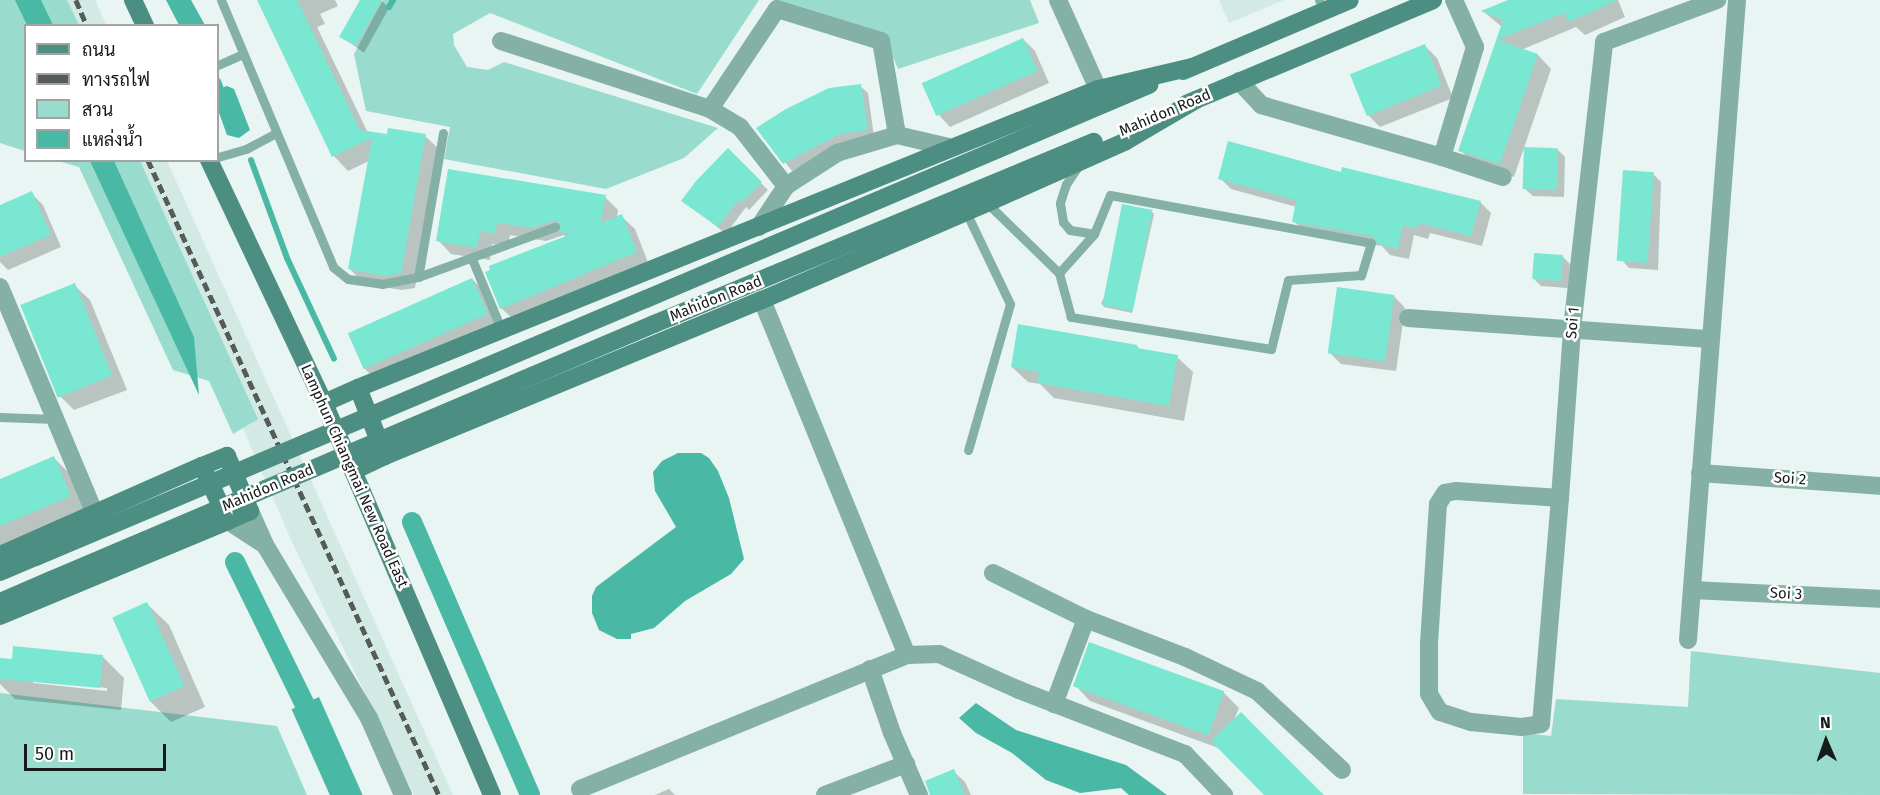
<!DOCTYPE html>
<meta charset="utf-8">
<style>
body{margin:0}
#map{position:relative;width:1880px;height:795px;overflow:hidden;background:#e8f5f2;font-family:"Fira Sans",Sarabun,sans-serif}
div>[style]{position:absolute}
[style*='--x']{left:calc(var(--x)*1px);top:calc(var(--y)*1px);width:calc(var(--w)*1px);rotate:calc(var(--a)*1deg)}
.built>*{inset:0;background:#d3e9e4}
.green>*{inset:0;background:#99dbcd}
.water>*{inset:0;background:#49b9a5;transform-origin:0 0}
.shadow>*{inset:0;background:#0003}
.stream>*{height:6px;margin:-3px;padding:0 3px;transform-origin:3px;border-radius:3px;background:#49b9a5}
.canal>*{height:20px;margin:-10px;padding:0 10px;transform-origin:10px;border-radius:10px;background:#49b9a5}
.building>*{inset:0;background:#7ae7d2;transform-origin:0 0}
.service>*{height:9px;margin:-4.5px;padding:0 4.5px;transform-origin:4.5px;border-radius:4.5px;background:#85b0a6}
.minor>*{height:18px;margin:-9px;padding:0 9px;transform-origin:9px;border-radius:9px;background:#85b0a6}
.tertiary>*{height:18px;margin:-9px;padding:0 9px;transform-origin:9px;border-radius:9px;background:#85b0a6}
.secondary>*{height:18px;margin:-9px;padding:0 9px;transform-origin:9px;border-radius:9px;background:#4c8f82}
.rail>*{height:4.5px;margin-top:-2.25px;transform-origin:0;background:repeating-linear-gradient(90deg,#545b59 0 9px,transparent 0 13.5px)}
.secondary-bridge>*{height:18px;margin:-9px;padding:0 9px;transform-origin:9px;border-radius:9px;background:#4c8f82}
span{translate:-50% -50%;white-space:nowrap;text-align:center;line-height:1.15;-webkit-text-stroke:5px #fff;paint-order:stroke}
.street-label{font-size:15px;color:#161b19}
.legend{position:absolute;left:24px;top:24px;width:195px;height:138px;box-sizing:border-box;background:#fff;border:2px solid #a2a4a3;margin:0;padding:8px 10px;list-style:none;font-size:18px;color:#161b19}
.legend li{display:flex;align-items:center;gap:12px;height:30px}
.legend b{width:30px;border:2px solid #a2a4a3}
.north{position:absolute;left:1796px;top:711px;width:60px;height:60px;-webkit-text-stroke:4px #fff;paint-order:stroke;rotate:358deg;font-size:16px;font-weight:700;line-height:24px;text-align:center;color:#161b19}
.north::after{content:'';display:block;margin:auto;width:21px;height:27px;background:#161b19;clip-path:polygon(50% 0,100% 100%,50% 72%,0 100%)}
.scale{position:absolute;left:24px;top:744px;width:142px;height:27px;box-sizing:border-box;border:3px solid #161b19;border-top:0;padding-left:8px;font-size:18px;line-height:21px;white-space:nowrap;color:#161b19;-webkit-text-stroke:4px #fff;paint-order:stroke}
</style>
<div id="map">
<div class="built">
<i style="clip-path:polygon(57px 0,95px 0,106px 25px,68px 25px)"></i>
<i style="clip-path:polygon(1219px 0,1284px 0,1229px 23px)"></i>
<i style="clip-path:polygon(127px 161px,167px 161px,453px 795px,414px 795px,292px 542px)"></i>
</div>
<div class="green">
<i style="clip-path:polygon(0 0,67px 0,79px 25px,26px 26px,25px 151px,0 143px)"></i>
<i style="clip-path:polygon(383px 0,759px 0,697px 94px,490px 13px,453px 34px,454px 45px,467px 67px,488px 70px,504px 62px,718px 128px,684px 158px,606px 189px,444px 159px,450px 127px,366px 111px,354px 54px)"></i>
<i style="clip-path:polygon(776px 0,1030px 0,1039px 23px,898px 69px,884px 36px)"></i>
<i style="clip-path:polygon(58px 161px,140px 161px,258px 419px,233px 434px,209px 381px,173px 370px,79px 167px)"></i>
<i style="clip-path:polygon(1691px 651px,1880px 673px,1880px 795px,1523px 794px,1523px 733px,1551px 736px,1556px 699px,1688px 707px)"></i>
<i style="clip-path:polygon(0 693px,277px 726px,307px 795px,0 795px)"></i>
</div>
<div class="water">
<i style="clip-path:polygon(15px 0,41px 0,53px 25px,27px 25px)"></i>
<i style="clip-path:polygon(166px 0,191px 0,205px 25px,179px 25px)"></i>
<i style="clip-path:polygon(227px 86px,234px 89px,250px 130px,239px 138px,227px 135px,218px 110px,218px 89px)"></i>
<i style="clip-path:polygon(90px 161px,114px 161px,194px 337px,199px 395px)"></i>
<i style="clip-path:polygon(678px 453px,701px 453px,709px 458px,718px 471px,729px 498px,744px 559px,731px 574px,685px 601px,654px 628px,631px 634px,631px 639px,617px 639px,599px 630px,592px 613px,592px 596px,596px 587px,676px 527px,655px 491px,653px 472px,662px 461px)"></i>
<i style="left:319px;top:697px;width:107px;height:30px;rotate:66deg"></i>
<i style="clip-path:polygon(976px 703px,1016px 730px,1126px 765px,1167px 795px,1129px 795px,1121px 788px,1080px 793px,1046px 780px,1012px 753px,976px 733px,959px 718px)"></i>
</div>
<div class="shadow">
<i style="clip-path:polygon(258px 0,335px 0,338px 6px,320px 14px,325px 24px,317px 27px,368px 133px,388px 136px,425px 136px,440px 150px,415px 288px,402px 290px,364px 284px,350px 269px,369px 161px,348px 171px,334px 156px)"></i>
<i style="clip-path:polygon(362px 0,381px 0,389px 8px,364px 53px,341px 36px)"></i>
<i style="clip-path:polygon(1511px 0,1618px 0,1625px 17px,1585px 35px,1576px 27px,1521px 50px,1538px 55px,1551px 69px,1514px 177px,1474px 164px,1460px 150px,1502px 27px,1484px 12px)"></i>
<i style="clip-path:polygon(1023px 39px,1035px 51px,1049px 83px,950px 127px,939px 115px,924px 84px)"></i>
<i style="clip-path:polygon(1425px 46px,1437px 58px,1453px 98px,1380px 127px,1368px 115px)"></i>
<i style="clip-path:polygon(860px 86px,868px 93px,874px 137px,848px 141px,792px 171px,759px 128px)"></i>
<i style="clip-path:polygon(1557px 149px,1565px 157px,1564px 197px,1533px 196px,1525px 189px)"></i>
<i style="clip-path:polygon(728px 151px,768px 190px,749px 210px,746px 207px,726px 234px,683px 200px)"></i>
<i style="clip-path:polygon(450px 171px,605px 197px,618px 210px,617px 218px,621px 216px,635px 229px,649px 265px,515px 321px,501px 308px,492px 271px,566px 238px,564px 235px,546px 241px,510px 235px,508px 246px,492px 244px,490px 260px,451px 254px,438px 240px)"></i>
<i style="clip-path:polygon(1342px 173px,1480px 202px,1491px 213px,1482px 246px,1430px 233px,1428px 239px,1414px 235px,1409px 259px,1390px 255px,1382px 246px,1305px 232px,1294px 221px,1297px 207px,1231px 189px,1220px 178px)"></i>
<i style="clip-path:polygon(1653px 174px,1661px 182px,1658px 270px,1629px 268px,1622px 260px)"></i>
<i style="clip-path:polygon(31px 193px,43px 205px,61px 247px,8px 270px,0 262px,0 206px)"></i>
<i style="clip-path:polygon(1151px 211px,1154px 214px,1132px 313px,1104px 307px,1101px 303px)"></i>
<i style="clip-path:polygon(1562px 256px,1570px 264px,1568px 288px,1541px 286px,1533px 278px)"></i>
<i style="clip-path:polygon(472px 279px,488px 295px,502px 330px,379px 383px,364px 368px)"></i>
<i style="clip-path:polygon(74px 285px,90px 300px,127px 390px,74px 410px,59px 395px)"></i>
<i style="clip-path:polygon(1394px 296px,1405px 308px,1396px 371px,1341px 364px,1329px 352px)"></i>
<i style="clip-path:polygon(1137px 346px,1140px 350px,1177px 357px,1193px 372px,1184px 421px,1054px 398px,1040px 384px,1028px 382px,1012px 367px)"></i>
<i style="clip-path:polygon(54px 458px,69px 473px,85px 511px,0 547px,0 480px)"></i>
<i style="clip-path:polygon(147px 604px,169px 625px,205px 707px,171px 722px,149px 700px)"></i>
<i style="clip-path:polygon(evenodd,102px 656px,124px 678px,121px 710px,15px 699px,0 684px,0 660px,102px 656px,33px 680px,107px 688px,107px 691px,33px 683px,33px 680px)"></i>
<i style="clip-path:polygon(1075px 685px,1224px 693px,1239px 708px,1234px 720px,1322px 795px,1266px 795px,1221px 749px,1090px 701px)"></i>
<i style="clip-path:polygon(953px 771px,965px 782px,971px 795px,932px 795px)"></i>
<i style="clip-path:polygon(669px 789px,675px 795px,655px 795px)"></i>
</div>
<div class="stream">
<i style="--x:389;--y:7;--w:8;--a:-60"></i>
<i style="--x:218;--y:81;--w:15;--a:70"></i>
<i style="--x:251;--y:160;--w:104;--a:69.8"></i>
<i style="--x:287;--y:258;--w:111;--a:65"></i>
</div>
<div class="canal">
<i style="--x:412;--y:522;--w:297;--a:66.6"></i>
<i style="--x:235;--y:562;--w:184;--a:63.9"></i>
</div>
<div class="building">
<i style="clip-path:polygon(257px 0,297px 0,360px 130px,387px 134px,388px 128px,426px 134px,401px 273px,386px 276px,348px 269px,372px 138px,332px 157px)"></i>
<i style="clip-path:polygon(360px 0,382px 0,356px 46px,339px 37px)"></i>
<i style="clip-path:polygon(1508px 0,1618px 0,1569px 22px,1564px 13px,1497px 40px,1538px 54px,1500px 164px,1458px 151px,1503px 20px,1481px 11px)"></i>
<i style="left:1023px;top:38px;width:36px;height:111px;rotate:66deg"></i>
<i style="left:1425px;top:44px;width:45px;height:81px;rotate:68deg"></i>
<i style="clip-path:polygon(861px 84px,868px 130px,840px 134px,783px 164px,756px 128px,786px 109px,829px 88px)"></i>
<i style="clip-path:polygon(1228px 141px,1341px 172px,1342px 167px,1481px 201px,1471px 236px,1419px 223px,1418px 229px,1403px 225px,1398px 249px,1378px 244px,1372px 236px,1292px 222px,1296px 200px,1218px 179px)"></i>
<i style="left:1524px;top:147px;width:34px;height:42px;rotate:2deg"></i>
<i style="clip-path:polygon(728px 148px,762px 182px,741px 203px,738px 200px,718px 227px,681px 201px,696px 181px)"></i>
<i style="clip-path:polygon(448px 169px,606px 195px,601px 223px,622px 214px,637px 252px,500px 309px,485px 272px,490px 270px,489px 266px,571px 234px,559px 232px,561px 225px,556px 220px,532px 228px,497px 223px,495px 234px,480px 231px,477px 248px,436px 241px)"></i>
<i style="left:1623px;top:170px;width:31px;height:91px;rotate:4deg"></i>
<i style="clip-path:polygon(32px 191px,51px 235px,0 257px,0 205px)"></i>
<i style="left:1122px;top:204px;width:31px;height:103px;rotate:11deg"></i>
<i style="left:1534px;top:253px;width:29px;height:26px;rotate:4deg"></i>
<i style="left:472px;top:278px;width:39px;height:136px;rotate:66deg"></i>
<i style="left:75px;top:283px;width:100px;height:59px;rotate:68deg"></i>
<i style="left:1337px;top:287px;width:58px;height:67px;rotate:8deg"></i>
<i style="clip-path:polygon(1018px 324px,1137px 345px,1137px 348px,1178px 355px,1169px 406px,1037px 383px,1039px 372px,1011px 367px)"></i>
<i style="clip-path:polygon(54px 456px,71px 496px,0 526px,0 479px)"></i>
<i style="left:147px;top:602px;width:92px;height:38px;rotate:66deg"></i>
<i style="left:1089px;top:642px;width:144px;height:47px;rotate:20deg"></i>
<i style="clip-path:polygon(13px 646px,103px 655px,100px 688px,0 679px,0 658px,12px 659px)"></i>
<i style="clip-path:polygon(1241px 712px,1324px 795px,1264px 795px,1211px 741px)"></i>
<i style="clip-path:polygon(954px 769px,965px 795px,930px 795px,925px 781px)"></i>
</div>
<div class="service">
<i style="--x:221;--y:0;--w:290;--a:67.2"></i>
<i style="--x:333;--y:267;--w:19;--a:39"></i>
<i style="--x:348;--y:279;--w:34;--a:8"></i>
<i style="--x:382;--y:284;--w:37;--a:-11"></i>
<i style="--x:1319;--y:0;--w:12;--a:66"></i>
<i style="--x:218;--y:65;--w:27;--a:-24"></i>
<i style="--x:443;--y:133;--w:146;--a:99.8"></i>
<i style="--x:418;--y:277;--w:146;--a:-20.1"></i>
<i style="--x:218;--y:157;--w:29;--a:-16"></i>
<i style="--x:246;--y:149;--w:34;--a:-28"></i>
<i style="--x:1079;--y:165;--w:23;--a:124"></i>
<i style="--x:1066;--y:184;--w:20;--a:108"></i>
<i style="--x:1060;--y:203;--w:19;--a:81"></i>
<i style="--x:1063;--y:222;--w:11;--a:49"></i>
<i style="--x:1070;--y:230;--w:24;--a:9"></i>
<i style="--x:1110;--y:195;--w:265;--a:10.4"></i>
<i style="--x:1371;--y:243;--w:34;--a:107"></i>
<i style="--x:1361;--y:275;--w:73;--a:176.1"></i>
<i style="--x:1288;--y:280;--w:71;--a:103.8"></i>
<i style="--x:1271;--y:349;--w:203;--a:-170.9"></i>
<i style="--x:1071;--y:317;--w:46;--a:-105.3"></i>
<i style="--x:1059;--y:273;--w:52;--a:-48.1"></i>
<i style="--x:1094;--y:234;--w:42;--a:-67.7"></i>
<i style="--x:987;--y:203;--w:100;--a:44.2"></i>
<i style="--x:966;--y:212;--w:102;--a:64.4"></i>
<i style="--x:1010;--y:304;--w:152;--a:106"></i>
<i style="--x:472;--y:259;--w:78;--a:67.4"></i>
<i style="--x:0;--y:417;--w:55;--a:2.1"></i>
</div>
<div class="minor">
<i style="--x:1058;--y:0;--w:98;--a:65.8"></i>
<i style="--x:501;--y:41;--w:220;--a:18"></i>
<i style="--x:710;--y:109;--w:35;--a:31"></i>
<i style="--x:740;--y:127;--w:75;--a:52.1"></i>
<i style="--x:1239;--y:81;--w:33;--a:47"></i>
<i style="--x:1261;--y:105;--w:188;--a:16"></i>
<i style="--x:1442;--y:157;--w:115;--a:-73.3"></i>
<i style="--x:1475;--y:47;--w:51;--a:-114.1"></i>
<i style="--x:710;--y:109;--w:120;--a:-56.2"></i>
<i style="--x:777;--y:9;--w:109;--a:17.1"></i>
<i style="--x:881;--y:41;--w:95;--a:80.3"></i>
<i style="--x:1442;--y:157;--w:64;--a:18.2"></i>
<i style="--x:759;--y:227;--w:49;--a:-56.6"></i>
<i style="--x:786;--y:186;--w:61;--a:-32.9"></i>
<i style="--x:837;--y:153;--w:63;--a:-16.7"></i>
<i style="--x:897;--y:135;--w:52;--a:13.2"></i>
<i style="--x:0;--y:287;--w:246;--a:67.3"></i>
<i style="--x:762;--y:300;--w:383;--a:67.8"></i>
<i style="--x:1408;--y:318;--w:303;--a:4"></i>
<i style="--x:1700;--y:473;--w:180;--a:4.1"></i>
<i style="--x:1560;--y:498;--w:104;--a:-176.1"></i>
<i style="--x:1456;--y:491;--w:11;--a:170"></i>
<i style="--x:1445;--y:493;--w:13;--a:122"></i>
<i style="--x:1438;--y:504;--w:141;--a:93.7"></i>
<i style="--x:1429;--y:645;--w:49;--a:90"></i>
<i style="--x:1429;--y:694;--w:21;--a:59"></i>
<i style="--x:1440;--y:712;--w:33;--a:18"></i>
<i style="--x:1471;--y:722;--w:51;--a:5.6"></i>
<i style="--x:1522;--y:727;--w:19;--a:-9"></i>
<i style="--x:1541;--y:724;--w:227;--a:-85.2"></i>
<i style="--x:1560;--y:498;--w:169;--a:-85.9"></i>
<i style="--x:1572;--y:329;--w:289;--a:-83.6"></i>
<i style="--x:1604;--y:42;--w:121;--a:-20.4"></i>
<i style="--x:250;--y:511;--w:37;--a:66"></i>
<i style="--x:993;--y:573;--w:104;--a:26.3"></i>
<i style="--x:1086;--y:619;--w:106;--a:21"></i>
<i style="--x:1185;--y:657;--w:80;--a:25.3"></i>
<i style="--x:1257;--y:691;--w:116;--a:42.9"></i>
<i style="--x:1692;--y:590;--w:188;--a:2.7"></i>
<i style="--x:1688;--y:640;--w:642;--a:-85.62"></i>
<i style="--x:870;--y:669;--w:68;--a:71"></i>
<i style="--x:892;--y:733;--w:68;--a:66.5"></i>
<i style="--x:1054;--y:704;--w:91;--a:-69.4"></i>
<i style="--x:580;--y:789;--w:353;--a:-22.3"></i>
<i style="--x:907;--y:655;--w:32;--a:-2"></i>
<i style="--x:939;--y:654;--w:88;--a:24.2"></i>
<i style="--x:1019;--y:690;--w:178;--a:21.1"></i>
<i style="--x:1185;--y:754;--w:57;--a:46.4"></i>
<i style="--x:825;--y:795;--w:87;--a:-20.9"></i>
</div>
<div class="tertiary">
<i style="--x:228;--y:521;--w:44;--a:33"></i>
<i style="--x:265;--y:545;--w:202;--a:59"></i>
<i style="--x:369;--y:718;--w:84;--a:66.2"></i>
</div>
<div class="secondary">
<i style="--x:133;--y:0;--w:29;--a:65"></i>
<i style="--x:1192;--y:67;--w:97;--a:166.8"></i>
<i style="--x:1098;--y:89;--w:798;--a:158"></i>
<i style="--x:358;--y:388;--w:73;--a:68.3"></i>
<i style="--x:385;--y:456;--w:408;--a:-22.5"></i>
<i style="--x:762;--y:300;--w:245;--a:-23.3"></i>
<i style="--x:987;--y:203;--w:152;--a:-24"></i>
<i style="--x:1126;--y:141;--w:81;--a:-30.4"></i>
<i style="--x:1183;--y:71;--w:181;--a:-23"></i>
<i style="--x:1186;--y:104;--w:268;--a:-22.8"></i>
<i style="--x:209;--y:160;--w:269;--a:64.7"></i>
<i style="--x:324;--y:403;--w:426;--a:66.8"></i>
<i style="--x:646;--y:299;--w:547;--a:-23.05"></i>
<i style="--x:654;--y:324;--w:476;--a:-22.5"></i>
<i style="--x:324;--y:403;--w:37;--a:-24"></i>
<i style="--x:202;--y:466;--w:27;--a:-22"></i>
<i style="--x:227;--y:456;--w:60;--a:67.3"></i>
<i style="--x:250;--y:511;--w:24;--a:156"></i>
<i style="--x:353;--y:471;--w:35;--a:-25"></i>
<i style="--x:0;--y:555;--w:221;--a:-23.8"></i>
<i style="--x:202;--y:466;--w:61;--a:64.7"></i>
<i style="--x:228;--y:521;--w:247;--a:157.4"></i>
<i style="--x:0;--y:572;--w:39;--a:-23"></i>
<i style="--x:0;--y:602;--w:56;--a:-23.3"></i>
</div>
<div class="rail">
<i style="--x:76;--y:0;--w:28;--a:67"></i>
<i style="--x:148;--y:160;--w:699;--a:65.38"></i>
</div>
<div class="secondary-bridge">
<i style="--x:36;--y:557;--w:662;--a:-22.93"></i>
<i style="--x:51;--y:580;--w:655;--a:-23"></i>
</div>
<div class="street-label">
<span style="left:1165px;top:113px;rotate:-23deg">Mahidon Road</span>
<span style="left:716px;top:299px;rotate:-22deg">Mahidon Road</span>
<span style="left:1573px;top:323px;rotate:-85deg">Soi 1</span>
<span style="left:354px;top:476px;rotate:66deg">Lamphun Chiangmai New Road East</span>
<span style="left:1790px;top:479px;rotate:4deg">Soi 2</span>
<span style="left:268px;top:488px;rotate:-23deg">Mahidon Road</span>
<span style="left:1786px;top:594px;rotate:3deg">Soi 3</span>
</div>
<ul class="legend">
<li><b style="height:8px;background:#4c8f82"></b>ถนน</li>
<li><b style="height:8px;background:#545b59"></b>ทางรถไฟ</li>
<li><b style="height:16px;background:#99dbcd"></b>สวน</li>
<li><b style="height:16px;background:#49b9a5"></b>แหล่งน้ำ</li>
</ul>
<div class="north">N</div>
<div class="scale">50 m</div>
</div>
